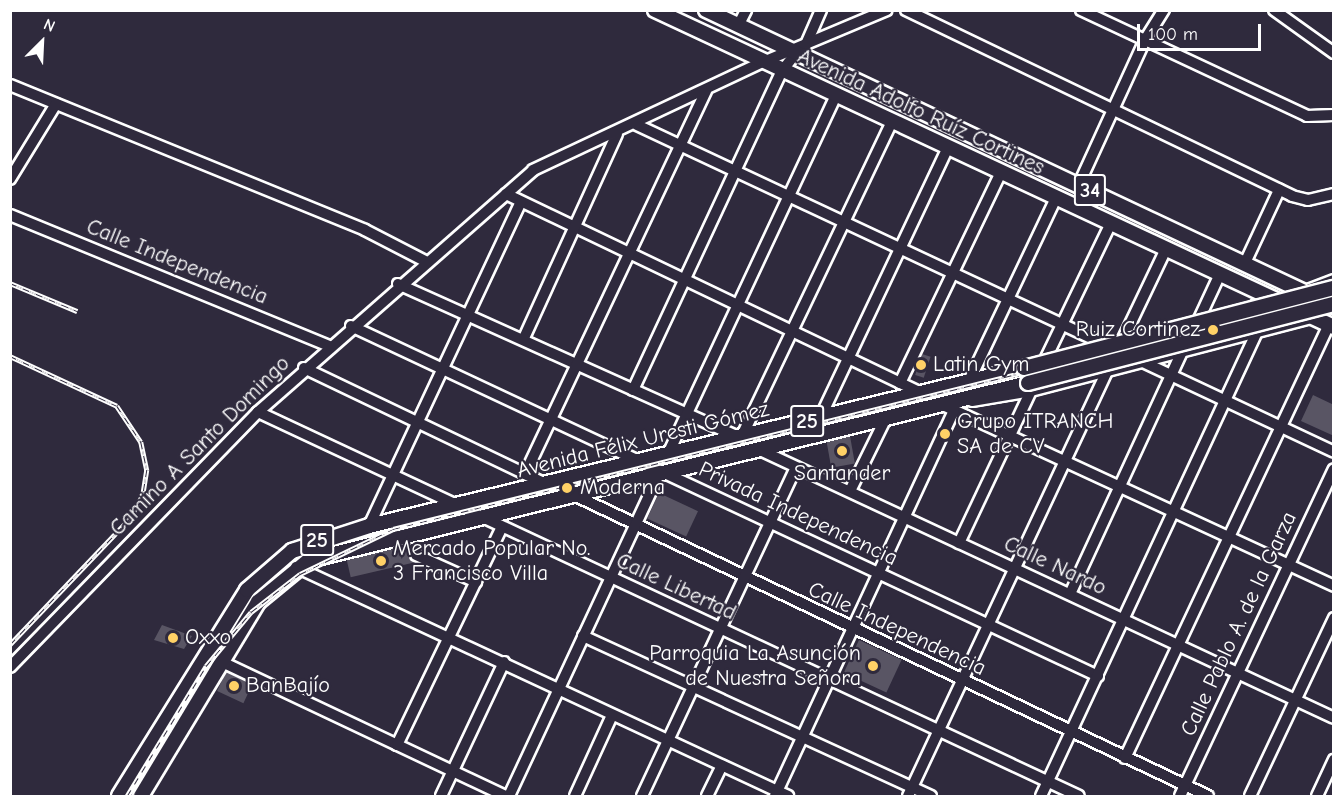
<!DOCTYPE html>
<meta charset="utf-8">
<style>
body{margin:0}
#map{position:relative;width:1344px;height:807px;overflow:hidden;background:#2f2a3d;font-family:"Comic Neue",sans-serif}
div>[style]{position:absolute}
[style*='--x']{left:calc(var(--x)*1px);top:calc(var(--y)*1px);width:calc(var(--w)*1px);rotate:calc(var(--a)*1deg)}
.building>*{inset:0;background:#595564;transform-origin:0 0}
.roads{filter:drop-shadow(2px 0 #fff) drop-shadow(-2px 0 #fff) drop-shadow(0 2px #fff) drop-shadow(0 -2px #fff)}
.minor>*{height:10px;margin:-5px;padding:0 5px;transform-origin:5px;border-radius:5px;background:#2f2a3d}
.major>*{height:14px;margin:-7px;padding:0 7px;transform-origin:7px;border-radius:7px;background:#2f2a3d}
.rail>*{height:4.5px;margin-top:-2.25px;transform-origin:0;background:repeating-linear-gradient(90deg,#2f2a3d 0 7px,#fff 0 14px);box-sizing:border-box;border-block:2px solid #fff}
.bridges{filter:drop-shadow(2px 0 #fff) drop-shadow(-2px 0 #fff) drop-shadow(0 2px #fff) drop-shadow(0 -2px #fff)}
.major-bridge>*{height:14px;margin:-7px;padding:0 7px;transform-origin:7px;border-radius:7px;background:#2f2a3d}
.dots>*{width:16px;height:16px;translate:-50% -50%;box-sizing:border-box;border:3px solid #2f2a3d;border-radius:50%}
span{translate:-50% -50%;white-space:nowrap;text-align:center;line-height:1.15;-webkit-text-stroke:4.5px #2f2a3d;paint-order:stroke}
.shield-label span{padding:2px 4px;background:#2f2a3d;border:2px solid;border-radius:4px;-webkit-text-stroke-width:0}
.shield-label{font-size:21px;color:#fff;font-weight:700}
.street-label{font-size:22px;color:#fff}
.poi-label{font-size:22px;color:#fff}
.right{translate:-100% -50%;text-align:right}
.left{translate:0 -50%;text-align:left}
.frame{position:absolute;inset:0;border:12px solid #fff;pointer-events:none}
.north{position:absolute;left:12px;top:12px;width:60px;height:60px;-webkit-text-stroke:4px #2f2a3d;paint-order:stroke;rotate:24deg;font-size:16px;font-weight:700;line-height:24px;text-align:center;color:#fff}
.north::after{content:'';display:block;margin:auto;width:21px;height:27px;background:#fff;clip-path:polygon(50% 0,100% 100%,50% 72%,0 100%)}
.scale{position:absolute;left:1137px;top:24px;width:124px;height:27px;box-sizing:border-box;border:3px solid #fff;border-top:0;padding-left:8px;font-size:18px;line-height:21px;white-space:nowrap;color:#fff;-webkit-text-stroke:4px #2f2a3d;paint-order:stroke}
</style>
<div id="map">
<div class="building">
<i style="left:922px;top:354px;width:9px;height:22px;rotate:18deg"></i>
<i style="clip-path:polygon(1313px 395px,1334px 405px,1334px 436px,1301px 421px)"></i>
<i style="left:850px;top:436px;width:28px;height:24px;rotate:80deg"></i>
<i style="left:659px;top:493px;width:43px;height:28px;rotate:25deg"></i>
<i style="left:410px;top:545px;width:18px;height:65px;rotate:77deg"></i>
<i style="clip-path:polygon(162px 625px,192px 636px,184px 649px,154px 640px)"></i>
<i style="left:859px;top:640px;width:47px;height:36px;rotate:25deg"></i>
<i style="left:226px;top:672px;width:29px;height:21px;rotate:25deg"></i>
</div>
<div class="roads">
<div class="minor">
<i style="--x:906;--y:10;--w:428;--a:25.7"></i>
<i style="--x:1292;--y:196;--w:16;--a:14"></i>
<i style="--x:1308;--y:200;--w:27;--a:-13"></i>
<i style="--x:1081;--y:10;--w:250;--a:25.1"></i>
<i style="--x:1307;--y:116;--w:27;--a:-2"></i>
<i style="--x:1274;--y:10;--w:74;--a:35.6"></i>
<i style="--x:738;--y:26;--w:18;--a:-63"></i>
<i style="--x:804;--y:49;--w:43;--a:-66.4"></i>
<i style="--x:10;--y:85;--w:383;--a:22.2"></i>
<i style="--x:365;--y:230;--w:68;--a:27.3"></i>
<i style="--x:637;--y:125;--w:516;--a:25.12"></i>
<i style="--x:10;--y:179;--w:88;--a:-58.5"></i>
<i style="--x:1079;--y:184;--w:158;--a:-65.4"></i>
<i style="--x:1145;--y:40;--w:36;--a:-58"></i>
<i style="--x:506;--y:194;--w:461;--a:25.6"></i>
<i style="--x:10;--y:215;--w:346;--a:22.3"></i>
<i style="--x:1245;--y:263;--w:81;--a:-65"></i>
<i style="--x:398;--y:284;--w:376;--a:24.2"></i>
<i style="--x:741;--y:438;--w:350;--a:-64.5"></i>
<i style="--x:1308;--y:290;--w:28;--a:-21"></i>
<i style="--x:1199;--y:319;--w:50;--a:-65"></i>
<i style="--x:351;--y:326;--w:825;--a:25.11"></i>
<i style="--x:524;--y:338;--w:224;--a:-65.5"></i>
<i style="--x:1123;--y:339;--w:100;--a:-64.5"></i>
<i style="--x:1046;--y:358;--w:150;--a:-64.3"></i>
<i style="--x:1143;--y:362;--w:211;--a:25.2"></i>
<i style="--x:304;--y:368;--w:245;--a:25.6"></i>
<i style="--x:970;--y:379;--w:200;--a:-64.6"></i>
<i style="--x:900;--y:383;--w:234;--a:-64.4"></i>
<i style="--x:633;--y:390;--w:352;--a:-65"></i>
<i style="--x:782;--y:71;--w:23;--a:-52"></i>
<i style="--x:972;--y:401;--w:60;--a:-9.6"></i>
<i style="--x:1031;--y:391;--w:297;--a:-14.6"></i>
<i style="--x:945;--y:406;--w:429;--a:24.8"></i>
<i style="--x:258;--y:412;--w:906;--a:25.07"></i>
<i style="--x:820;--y:418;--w:300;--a:-64.7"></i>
<i style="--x:760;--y:450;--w:633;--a:25.03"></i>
<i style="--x:668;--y:454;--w:396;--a:-64.9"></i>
<i style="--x:546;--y:484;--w:23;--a:-155"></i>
<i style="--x:525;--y:474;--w:424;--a:-64.7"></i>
<i style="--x:850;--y:491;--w:79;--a:-63.8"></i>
<i style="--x:572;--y:494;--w:704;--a:25.4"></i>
<i style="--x:369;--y:526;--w:358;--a:-64.9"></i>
<i style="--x:959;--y:543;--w:168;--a:-64.7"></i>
<i style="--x:416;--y:555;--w:66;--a:24.2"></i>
<i style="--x:296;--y:567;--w:543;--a:24.96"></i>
<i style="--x:1070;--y:594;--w:267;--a:-65.2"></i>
<i style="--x:583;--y:636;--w:383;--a:24.7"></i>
<i style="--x:222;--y:662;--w:313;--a:25.3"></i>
<i style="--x:10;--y:667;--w:356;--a:-45.8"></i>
<i style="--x:258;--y:412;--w:366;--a:-41.3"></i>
<i style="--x:533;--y:170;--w:254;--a:-25.2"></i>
<i style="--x:763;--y:62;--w:134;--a:-22.8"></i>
<i style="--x:397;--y:745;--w:242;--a:-64.3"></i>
<i style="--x:1125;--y:758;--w:479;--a:-64.8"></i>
<i style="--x:441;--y:796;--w:148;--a:-64.8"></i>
<i style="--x:509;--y:796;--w:357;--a:-65"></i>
<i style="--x:575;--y:796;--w:89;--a:-65.4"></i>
<i style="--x:642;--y:796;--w:363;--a:-64.9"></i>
<i style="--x:707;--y:796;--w:34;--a:-64"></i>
<i style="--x:775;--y:796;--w:425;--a:-65.1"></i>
<i style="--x:908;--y:796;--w:469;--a:-64.9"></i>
<i style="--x:1041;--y:796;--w:524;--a:-65.05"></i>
<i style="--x:1262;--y:321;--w:11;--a:-85"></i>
<i style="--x:1263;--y:310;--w:9;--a:-148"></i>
<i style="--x:1180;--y:796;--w:361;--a:-64.8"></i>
<i style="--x:1250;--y:796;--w:197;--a:-64.7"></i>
<i style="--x:1317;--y:796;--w:40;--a:-65"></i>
</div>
<div class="major">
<i style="--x:655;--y:10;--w:749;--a:25.03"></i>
<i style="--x:706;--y:10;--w:694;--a:25.24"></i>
<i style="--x:119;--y:796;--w:243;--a:-58.1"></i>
<i style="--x:247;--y:590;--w:60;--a:-40.9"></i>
<i style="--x:292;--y:551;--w:81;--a:-18"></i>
<i style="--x:369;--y:526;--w:674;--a:-13.56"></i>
<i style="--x:141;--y:796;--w:227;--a:-58.9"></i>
<i style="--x:258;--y:602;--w:66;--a:-39.5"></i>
<i style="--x:309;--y:560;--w:740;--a:-13.83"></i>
</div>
</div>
<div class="rail">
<i style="--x:10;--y:283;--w:73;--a:22.7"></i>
<i style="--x:10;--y:356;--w:118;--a:25"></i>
<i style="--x:117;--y:406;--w:43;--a:56.3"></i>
<i style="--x:141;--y:442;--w:29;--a:78"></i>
<i style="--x:147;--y:470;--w:25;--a:99"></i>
<i style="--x:143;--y:495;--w:26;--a:118"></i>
<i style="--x:131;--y:518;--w:175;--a:133.6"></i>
<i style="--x:127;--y:796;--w:152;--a:-58.7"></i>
<i style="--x:206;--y:666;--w:70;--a:-50.2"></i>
<i style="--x:251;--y:612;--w:62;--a:-37.8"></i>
<i style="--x:300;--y:574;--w:103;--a:-25.8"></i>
<i style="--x:393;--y:529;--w:970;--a:-13.96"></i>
</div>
<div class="bridges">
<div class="major-bridge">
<i style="--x:1024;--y:368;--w:320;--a:-14.5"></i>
<i style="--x:1028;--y:383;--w:316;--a:-14.5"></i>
</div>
</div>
<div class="dots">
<i style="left:1213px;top:330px;background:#ffd166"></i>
<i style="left:921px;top:365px;background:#ffd166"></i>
<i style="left:945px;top:434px;background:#ffd166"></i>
<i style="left:842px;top:451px;background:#ffd166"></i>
<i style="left:567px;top:488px;background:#ffd166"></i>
<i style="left:381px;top:561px;background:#ffd166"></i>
<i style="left:173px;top:638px;background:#ffd166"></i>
<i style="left:873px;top:666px;background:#ffd166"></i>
<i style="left:234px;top:686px;background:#ffd166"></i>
</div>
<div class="shield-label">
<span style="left:1090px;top:190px">34</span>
<span style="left:807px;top:421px">25</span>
<span style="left:317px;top:540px">25</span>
</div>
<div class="street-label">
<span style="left:921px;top:112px;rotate:25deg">Avenida Adolfo Ruíz Cortines</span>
<span style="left:177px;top:262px;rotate:22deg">Calle Independencia</span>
<span style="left:643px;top:440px;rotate:-14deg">Avenida Félix Uresti Gómez</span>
<span style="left:200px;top:446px;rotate:-45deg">Camino A Santo Domingo</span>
<span style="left:798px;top:514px;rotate:25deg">Privada Independencia</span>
<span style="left:1055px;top:566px;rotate:25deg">Calle Nardo</span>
<span style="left:676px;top:587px;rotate:25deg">Calle Libertad</span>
<span style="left:1239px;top:624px;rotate:-65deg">Calle Pablo A. de la Garza</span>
<span style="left:897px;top:629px;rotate:25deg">Calle Independencia</span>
</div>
<div class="poi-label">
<span class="right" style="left:1200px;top:330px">Ruiz Cortinez</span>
<span class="left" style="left:933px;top:365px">Latin Gym</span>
<span class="left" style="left:957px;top:434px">Grupo ITRANCH<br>SA de CV</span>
<span style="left:842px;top:474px">Santander</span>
<span class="left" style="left:580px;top:488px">Moderna</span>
<span class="left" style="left:393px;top:561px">Mercado Popular No.<br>3 Francisco Villa</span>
<span class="left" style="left:185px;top:638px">Oxxo</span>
<span class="right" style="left:861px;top:666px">Parroquia La Asunción<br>de Nuestra Señora</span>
<span class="left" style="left:246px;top:686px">BanBajío</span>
</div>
<div class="frame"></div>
<div class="north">N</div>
<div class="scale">100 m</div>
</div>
